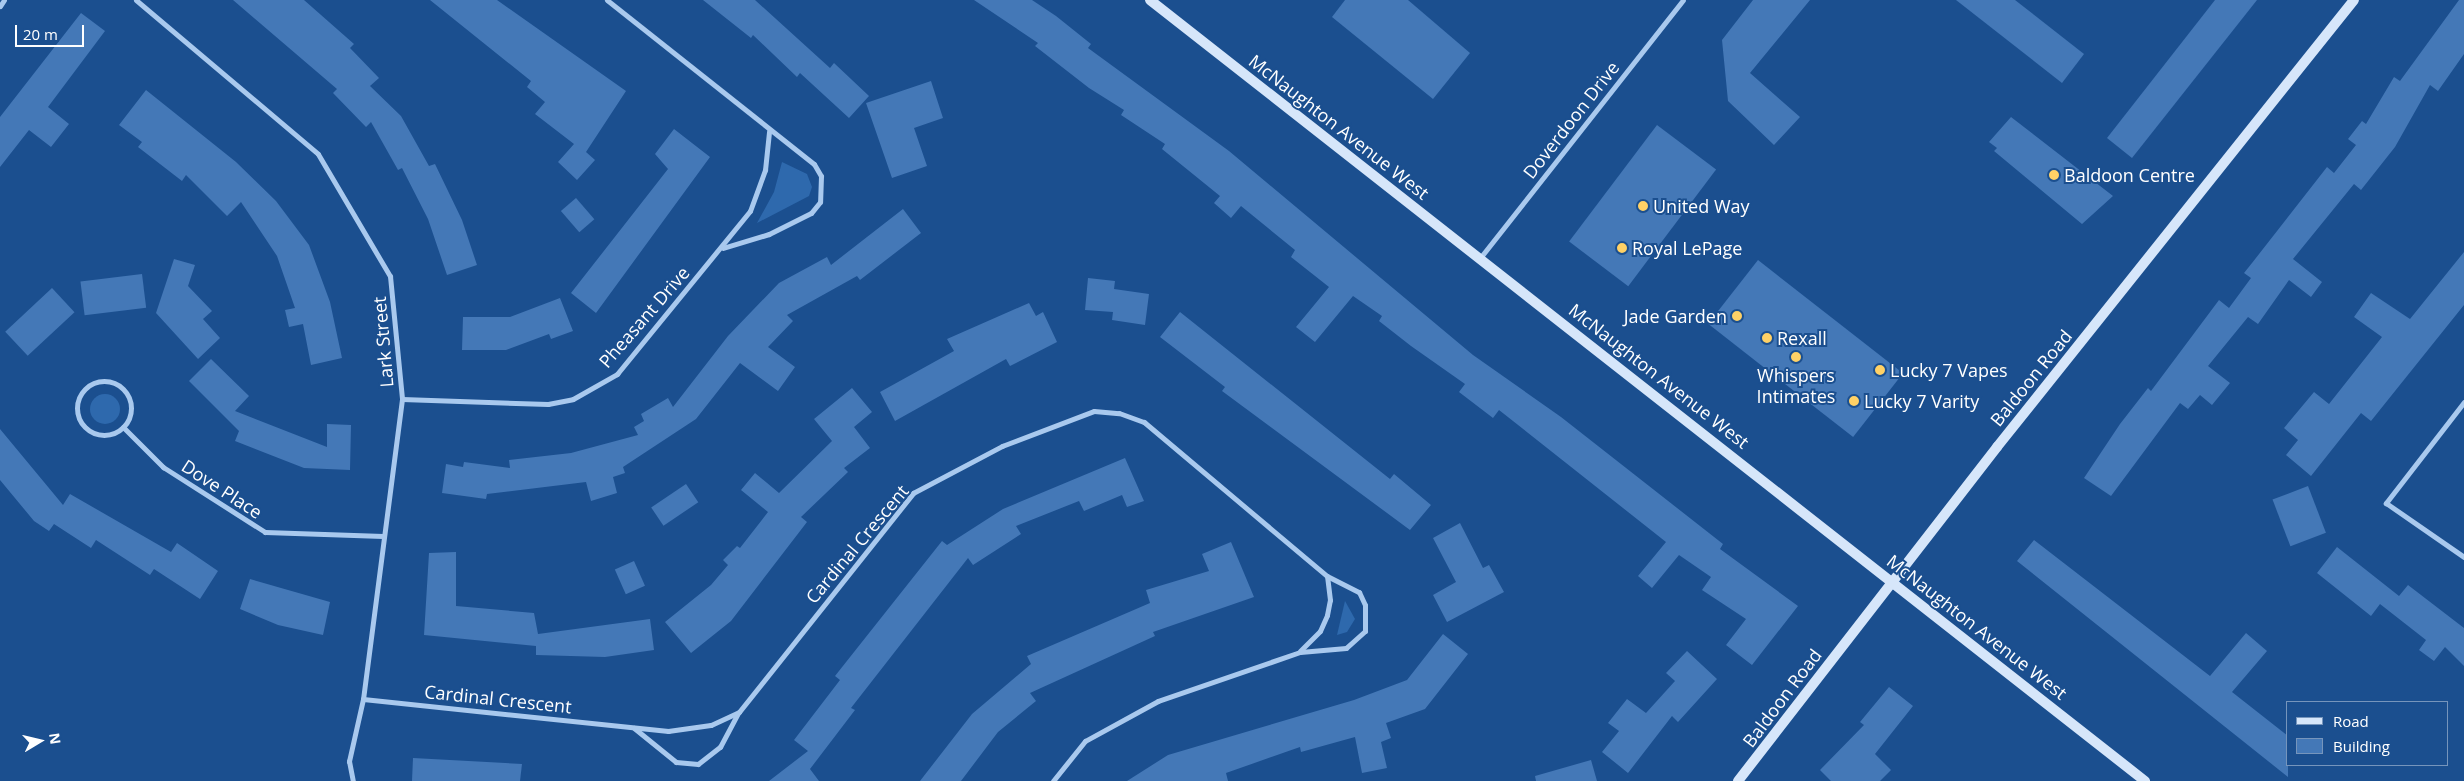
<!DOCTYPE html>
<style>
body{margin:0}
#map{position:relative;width:2464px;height:781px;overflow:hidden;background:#1b4f8f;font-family:"Open Sans",sans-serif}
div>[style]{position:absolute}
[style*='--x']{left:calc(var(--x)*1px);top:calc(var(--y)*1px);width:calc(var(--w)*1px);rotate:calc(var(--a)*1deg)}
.green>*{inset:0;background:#2e69ad}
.round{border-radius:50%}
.building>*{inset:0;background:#4478b7;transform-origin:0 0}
.street>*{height:5px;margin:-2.5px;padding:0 2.5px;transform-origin:2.5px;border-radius:2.5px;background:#a9c9ee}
.street>.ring{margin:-2.5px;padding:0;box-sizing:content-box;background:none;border:5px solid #a9c9ee;border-radius:50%}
.secondary>*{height:10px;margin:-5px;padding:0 5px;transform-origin:5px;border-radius:5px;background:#d6e6fa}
.dots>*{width:14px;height:14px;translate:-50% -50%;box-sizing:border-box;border:2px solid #1b4f8f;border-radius:50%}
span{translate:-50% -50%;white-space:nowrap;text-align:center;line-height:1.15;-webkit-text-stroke:4px #1b4f8f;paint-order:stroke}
.street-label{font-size:18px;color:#fff}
.poi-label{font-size:18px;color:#fff}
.left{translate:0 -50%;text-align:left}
.right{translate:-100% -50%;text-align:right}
.legend{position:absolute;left:2286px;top:701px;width:162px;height:65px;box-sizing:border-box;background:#1b4f8f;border:1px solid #7695bc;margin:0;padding:6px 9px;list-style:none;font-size:15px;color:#fff}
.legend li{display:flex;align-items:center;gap:10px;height:25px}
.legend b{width:25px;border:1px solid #7695bc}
.north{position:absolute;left:15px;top:716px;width:50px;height:50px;-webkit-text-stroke:4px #1b4f8f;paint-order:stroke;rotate:81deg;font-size:14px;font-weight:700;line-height:20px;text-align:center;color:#fff}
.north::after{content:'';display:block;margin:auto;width:18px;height:22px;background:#fff;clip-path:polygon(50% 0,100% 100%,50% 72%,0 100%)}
.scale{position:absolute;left:15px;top:25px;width:69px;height:22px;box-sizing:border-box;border:2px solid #fff;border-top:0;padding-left:6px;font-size:15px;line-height:18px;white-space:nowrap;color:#fff;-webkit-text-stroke:4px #1b4f8f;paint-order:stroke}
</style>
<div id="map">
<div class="green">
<i style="clip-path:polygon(782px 162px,807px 174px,812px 187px,809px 196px,757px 223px,774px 192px)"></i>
<i class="round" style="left:90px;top:394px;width:30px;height:30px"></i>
<i style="clip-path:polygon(1345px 601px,1355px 619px,1347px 632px,1337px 635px)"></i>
</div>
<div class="building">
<i style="clip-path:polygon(233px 0,304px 0,354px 44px,350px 48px,379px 78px,370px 86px,401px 116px,429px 166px,435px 164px,462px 220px,477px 265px,447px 275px,428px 219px,402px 168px,398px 170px,371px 122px,366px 127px,333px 93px,337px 89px)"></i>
<i style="clip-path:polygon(430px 0,497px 0,626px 91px,586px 152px,595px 160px,577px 180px,558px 162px,574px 144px,535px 114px,545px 102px,527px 87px,531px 81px)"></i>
<i style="clip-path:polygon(703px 0,755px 0,830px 68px,834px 63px,869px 96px,849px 118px,800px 73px,797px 77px,753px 35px,751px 38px)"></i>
<i style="clip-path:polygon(974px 0,1032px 0,1056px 16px,1091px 44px,1088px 48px,1229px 151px,1473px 355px,1561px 417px,1723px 544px,1720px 549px,1798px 606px,1752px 665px,1726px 645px,1746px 619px,1702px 590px,1711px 577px,1679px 555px,1652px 588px,1638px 576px,1666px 542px,1499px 410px,1493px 418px,1459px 392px,1465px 384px,1411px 346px,1379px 321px,1382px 316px,1353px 296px,1315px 342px,1296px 327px,1329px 287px,1291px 257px,1295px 250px,1241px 206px,1231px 218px,1214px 203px,1220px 196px,1162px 149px,1165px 144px,1121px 115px,1124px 110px,1089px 88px,1035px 46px,1038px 43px)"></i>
<i style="clip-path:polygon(1345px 0,1408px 0,1470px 53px,1433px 99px,1332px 17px)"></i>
<i style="clip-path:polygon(1753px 0,1810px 0,1750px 73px,1800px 117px,1774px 145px,1728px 101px,1722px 40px)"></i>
<i style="clip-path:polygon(1956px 0,2015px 0,2084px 54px,2062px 83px)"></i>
<i style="clip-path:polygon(2215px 0,2257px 0,2132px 158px,2107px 138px)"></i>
<i style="clip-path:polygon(2459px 0,2464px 0,2464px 54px,2438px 91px,2430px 85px,2395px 147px,2361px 190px,2354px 184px,2293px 259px,2322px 282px,2311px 297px,2289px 280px,2258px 324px,2248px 317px,2208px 366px,2230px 383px,2212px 405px,2200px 395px,2188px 409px,2180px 403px,2111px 496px,2084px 478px,2120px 424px,2148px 388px,2151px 391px,2219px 300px,2229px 308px,2251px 278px,2244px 273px,2252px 263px,2327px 167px,2334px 173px,2356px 145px,2348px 139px,2362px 121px,2366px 124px,2394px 77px,2400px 81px)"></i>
<i style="clip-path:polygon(81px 13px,105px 31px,48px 107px,69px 124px,51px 147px,29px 130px,0 167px,0 117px)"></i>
<i style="clip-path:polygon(931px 81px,943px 118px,914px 128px,927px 166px,892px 178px,866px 103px)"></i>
<i style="clip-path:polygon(146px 90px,236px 162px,276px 201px,309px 245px,330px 302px,342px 358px,311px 365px,303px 324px,289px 327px,285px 310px,295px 308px,277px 256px,241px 202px,227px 216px,186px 175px,182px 181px,138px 147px,142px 142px,119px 125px)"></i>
<i style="clip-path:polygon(2011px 117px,2113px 196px,2082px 224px,1994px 151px,1997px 148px,1989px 142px)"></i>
<i style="left:1657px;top:125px;width:74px;height:146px;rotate:37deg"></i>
<i style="clip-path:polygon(674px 129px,710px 157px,596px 313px,571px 293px,668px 169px,655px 154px)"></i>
<i style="left:576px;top:198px;width:28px;height:20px;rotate:49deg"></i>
<i style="clip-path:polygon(903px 209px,921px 233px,860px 280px,857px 276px,787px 315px,793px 321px,768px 347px,795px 367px,778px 391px,740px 363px,696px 419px,623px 467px,625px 473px,613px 477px,617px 493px,591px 501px,586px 482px,487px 494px,486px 499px,442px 493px,446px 464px,463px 467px,464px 462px,510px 468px,509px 460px,571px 453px,638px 435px,634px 427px,644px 421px,641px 414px,668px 398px,673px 407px,728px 336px,779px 283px,827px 257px,831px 265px)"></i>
<i style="clip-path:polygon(2464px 252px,2464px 305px,2371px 421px,2361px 413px,2311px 476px,2286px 455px,2298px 440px,2284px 428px,2314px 392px,2329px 404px,2382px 337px,2354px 317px,2371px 293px,2410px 319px)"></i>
<i style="clip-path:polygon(174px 259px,195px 265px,188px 286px,212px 311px,203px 319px,220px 338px,198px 359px,156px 313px)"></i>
<i style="left:1758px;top:260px;width:184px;height:81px;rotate:38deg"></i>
<i style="left:142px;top:274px;width:34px;height:62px;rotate:83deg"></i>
<i style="clip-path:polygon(1088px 278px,1115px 281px,1114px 289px,1149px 294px,1145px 325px,1112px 320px,1113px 312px,1085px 310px)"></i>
<i style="left:52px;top:288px;width:33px;height:64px;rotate:47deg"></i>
<i style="clip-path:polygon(560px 298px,573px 331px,551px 339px,549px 334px,506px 350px,462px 350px,463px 317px,510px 317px)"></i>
<i style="clip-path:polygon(1029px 303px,1036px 316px,1043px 312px,1057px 342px,1010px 366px,1006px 359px,895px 421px,880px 392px,954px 351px,947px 339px)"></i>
<i style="clip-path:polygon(1180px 312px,1390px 479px,1394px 474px,1431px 505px,1410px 530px,1222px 391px,1225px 387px,1160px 337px)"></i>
<i style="clip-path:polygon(211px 359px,249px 396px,235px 411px,327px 447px,327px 424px,351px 425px,350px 470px,304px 468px,235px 441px,239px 431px,189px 381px)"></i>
<i style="clip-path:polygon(852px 388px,872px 412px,854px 427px,870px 448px,844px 468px,848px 472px,801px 517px,807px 522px,731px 621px,691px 653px,665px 622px,711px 585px,728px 565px,723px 560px,737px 546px,740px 548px,768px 512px,741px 490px,755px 473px,779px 493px,832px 441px,814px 419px)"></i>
<i style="clip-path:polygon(0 429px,63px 505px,70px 494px,171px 552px,177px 543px,218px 571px,200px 599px,154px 569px,150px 575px,96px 540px,91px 548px,54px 524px,49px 531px,34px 521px,0 480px)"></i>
<i style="clip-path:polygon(1125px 458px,1144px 501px,1127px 507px,1122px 495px,1084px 511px,1079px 501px,1016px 526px,1021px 534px,973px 565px,968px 558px,851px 708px,855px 710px,810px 769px,819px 781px,769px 781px,808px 751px,794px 740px,840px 680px,835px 676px,942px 541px,947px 545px,1003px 509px)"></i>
<i style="left:686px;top:484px;width:22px;height:42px;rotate:56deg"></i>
<i style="left:2308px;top:486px;width:50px;height:38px;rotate:69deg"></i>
<i style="clip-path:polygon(1460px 523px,1483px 568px,1489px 565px,1504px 592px,1447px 622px,1433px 595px,1456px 582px,1433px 538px)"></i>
<i style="clip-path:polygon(2034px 540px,2210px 676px,2246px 633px,2267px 651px,2232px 692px,2288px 736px,2288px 777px,2017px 561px)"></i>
<i style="clip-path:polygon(1231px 542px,1254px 597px,1153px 632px,1155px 636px,1030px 693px,1036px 701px,998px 732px,961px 781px,920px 781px,972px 714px,1031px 664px,1027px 656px,1150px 603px,1146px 590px,1209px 571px,1202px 554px)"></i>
<i style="clip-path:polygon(2337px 547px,2399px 596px,2408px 585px,2464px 628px,2464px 666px,2445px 647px,2434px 661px,2419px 650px,2426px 640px,2380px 604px,2371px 616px,2317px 573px)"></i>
<i style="clip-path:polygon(456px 552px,456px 606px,534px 613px,538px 634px,650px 619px,654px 650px,605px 657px,536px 655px,536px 646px,424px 635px,429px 553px)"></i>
<i style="left:634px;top:561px;width:27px;height:21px;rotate:66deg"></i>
<i style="clip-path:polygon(250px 579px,330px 602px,323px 635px,278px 625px,240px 609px)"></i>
<i style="clip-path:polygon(1443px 634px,1468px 654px,1425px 709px,1386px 723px,1391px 738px,1381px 742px,1387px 768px,1362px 773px,1355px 737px,1301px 752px,1300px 747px,1226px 773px,1228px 781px,1127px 781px,1168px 755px,1354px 700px,1407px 680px)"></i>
<i style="clip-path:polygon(1687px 651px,1717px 679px,1678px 722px,1672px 716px,1628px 773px,1602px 752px,1619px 731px,1608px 723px,1627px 699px,1646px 713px,1675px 681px,1666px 673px)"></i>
<i style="clip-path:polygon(1889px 687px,1913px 706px,1875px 754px,1891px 770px,1880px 781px,1831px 781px,1820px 770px,1864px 725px,1860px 722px)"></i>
<i style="clip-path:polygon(413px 758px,522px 764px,520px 781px,412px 781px)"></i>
<i style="clip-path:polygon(1591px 760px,1597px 781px,1536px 781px,1535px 776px)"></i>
</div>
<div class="street">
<i style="--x:136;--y:0;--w:238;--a:40.2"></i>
<i style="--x:318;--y:154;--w:142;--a:59.5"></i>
<i style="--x:390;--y:276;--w:124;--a:84.4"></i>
<i style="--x:402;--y:399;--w:303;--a:97.4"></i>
<i style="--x:363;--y:699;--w:64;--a:102.7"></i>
<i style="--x:349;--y:761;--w:20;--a:79"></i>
<i style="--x:607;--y:0;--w:264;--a:38.4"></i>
<i style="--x:814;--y:164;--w:14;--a:60"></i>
<i style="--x:821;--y:176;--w:26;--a:92"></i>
<i style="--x:820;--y:202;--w:14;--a:129"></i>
<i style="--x:811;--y:213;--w:47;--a:153.4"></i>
<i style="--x:769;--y:234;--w:48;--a:163.1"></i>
<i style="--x:0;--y:6;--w:7;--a:-56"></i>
<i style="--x:1480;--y:258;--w:328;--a:-51.8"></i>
<i class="ring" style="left:77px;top:381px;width:49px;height:49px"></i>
<i style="--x:402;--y:399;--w:146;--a:2"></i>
<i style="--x:548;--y:404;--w:25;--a:-11"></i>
<i style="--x:573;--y:399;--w:51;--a:-29.6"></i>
<i style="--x:617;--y:374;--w:210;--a:-50.8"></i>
<i style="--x:750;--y:211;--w:44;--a:-69.9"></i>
<i style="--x:765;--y:170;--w:39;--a:-84"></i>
<i style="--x:2464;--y:402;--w:128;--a:127.7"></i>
<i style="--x:2386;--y:503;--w:95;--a:34.7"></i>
<i style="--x:123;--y:427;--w:57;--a:45"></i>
<i style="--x:163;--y:467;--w:121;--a:32.5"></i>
<i style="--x:265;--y:532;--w:118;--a:1.9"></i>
<i style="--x:1300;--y:651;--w:28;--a:-45"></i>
<i style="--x:1320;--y:631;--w:17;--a:-66"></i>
<i style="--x:1327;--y:615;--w:15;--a:-79"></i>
<i style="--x:1330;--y:600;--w:24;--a:-97"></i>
<i style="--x:363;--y:699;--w:307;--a:6"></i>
<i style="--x:668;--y:731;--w:43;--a:-7.9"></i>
<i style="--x:711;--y:725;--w:31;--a:-25"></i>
<i style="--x:739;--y:712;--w:280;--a:-51.5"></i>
<i style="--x:913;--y:493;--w:101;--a:-27.8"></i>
<i style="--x:1002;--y:446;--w:98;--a:-20.8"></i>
<i style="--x:1094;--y:411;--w:25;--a:5"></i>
<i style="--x:1119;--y:413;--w:27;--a:20"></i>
<i style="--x:1144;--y:422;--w:239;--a:40.1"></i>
<i style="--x:1327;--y:576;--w:36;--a:27"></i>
<i style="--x:1359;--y:592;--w:14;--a:65"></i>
<i style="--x:1365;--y:605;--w:26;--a:90"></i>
<i style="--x:1365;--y:631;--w:25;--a:138"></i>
<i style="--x:1346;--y:648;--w:46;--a:175"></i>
<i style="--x:1300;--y:652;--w:150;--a:161"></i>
<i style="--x:1158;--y:701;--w:83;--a:151.3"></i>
<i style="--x:1085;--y:741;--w:51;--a:128.7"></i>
<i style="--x:634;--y:728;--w:54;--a:39"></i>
<i style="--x:676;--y:762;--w:22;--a:5"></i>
<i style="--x:698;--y:764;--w:28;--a:-38"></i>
<i style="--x:720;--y:747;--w:38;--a:-62"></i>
</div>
<div class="secondary">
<i style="--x:1150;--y:0;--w:1265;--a:38.13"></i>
<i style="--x:1738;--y:781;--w:423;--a:-52.2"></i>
<i style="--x:1997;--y:447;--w:572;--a:-51.39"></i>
</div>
<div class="dots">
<i style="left:2054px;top:175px;background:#ffd166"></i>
<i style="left:1643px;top:206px;background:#ffd166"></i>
<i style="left:1622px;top:248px;background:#ffd166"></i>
<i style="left:1737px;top:316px;background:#ffd166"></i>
<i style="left:1767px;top:338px;background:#ffd166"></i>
<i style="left:1796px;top:357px;background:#ffd166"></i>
<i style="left:1880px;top:370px;background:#ffd166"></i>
<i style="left:1854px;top:401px;background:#ffd166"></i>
</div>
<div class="street-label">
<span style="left:1571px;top:120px;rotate:-52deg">Doverdoon Drive</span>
<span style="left:1339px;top:127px;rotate:38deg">McNaughton Avenue West</span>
<span style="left:644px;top:317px;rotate:-49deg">Pheasant Drive</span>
<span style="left:383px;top:342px;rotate:-95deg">Lark Street</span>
<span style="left:1659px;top:376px;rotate:38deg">McNaughton Avenue West</span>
<span style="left:2031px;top:378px;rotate:-51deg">Baldoon Road</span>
<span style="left:222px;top:489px;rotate:33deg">Dove Place</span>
<span style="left:857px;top:544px;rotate:-50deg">Cardinal Crescent</span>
<span style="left:1977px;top:627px;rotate:38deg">McNaughton Avenue West</span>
<span style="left:1782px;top:698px;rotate:-53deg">Baldoon Road</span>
<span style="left:498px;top:699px;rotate:6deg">Cardinal Crescent</span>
</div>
<div class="poi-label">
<span class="left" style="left:2064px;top:175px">Baldoon Centre</span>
<span class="left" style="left:1653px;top:206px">United Way</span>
<span class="left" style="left:1632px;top:248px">Royal LePage</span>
<span class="right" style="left:1727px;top:316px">Jade Garden</span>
<span class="left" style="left:1777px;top:338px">Rexall</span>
<span class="left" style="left:1890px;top:370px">Lucky 7 Vapes</span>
<span style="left:1796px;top:386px">Whispers<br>Intimates</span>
<span class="left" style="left:1864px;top:401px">Lucky 7 Varity</span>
</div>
<ul class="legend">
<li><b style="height:6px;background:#d6e6fa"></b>Road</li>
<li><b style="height:14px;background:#4478b7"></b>Building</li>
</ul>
<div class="north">N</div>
<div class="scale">20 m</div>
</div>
